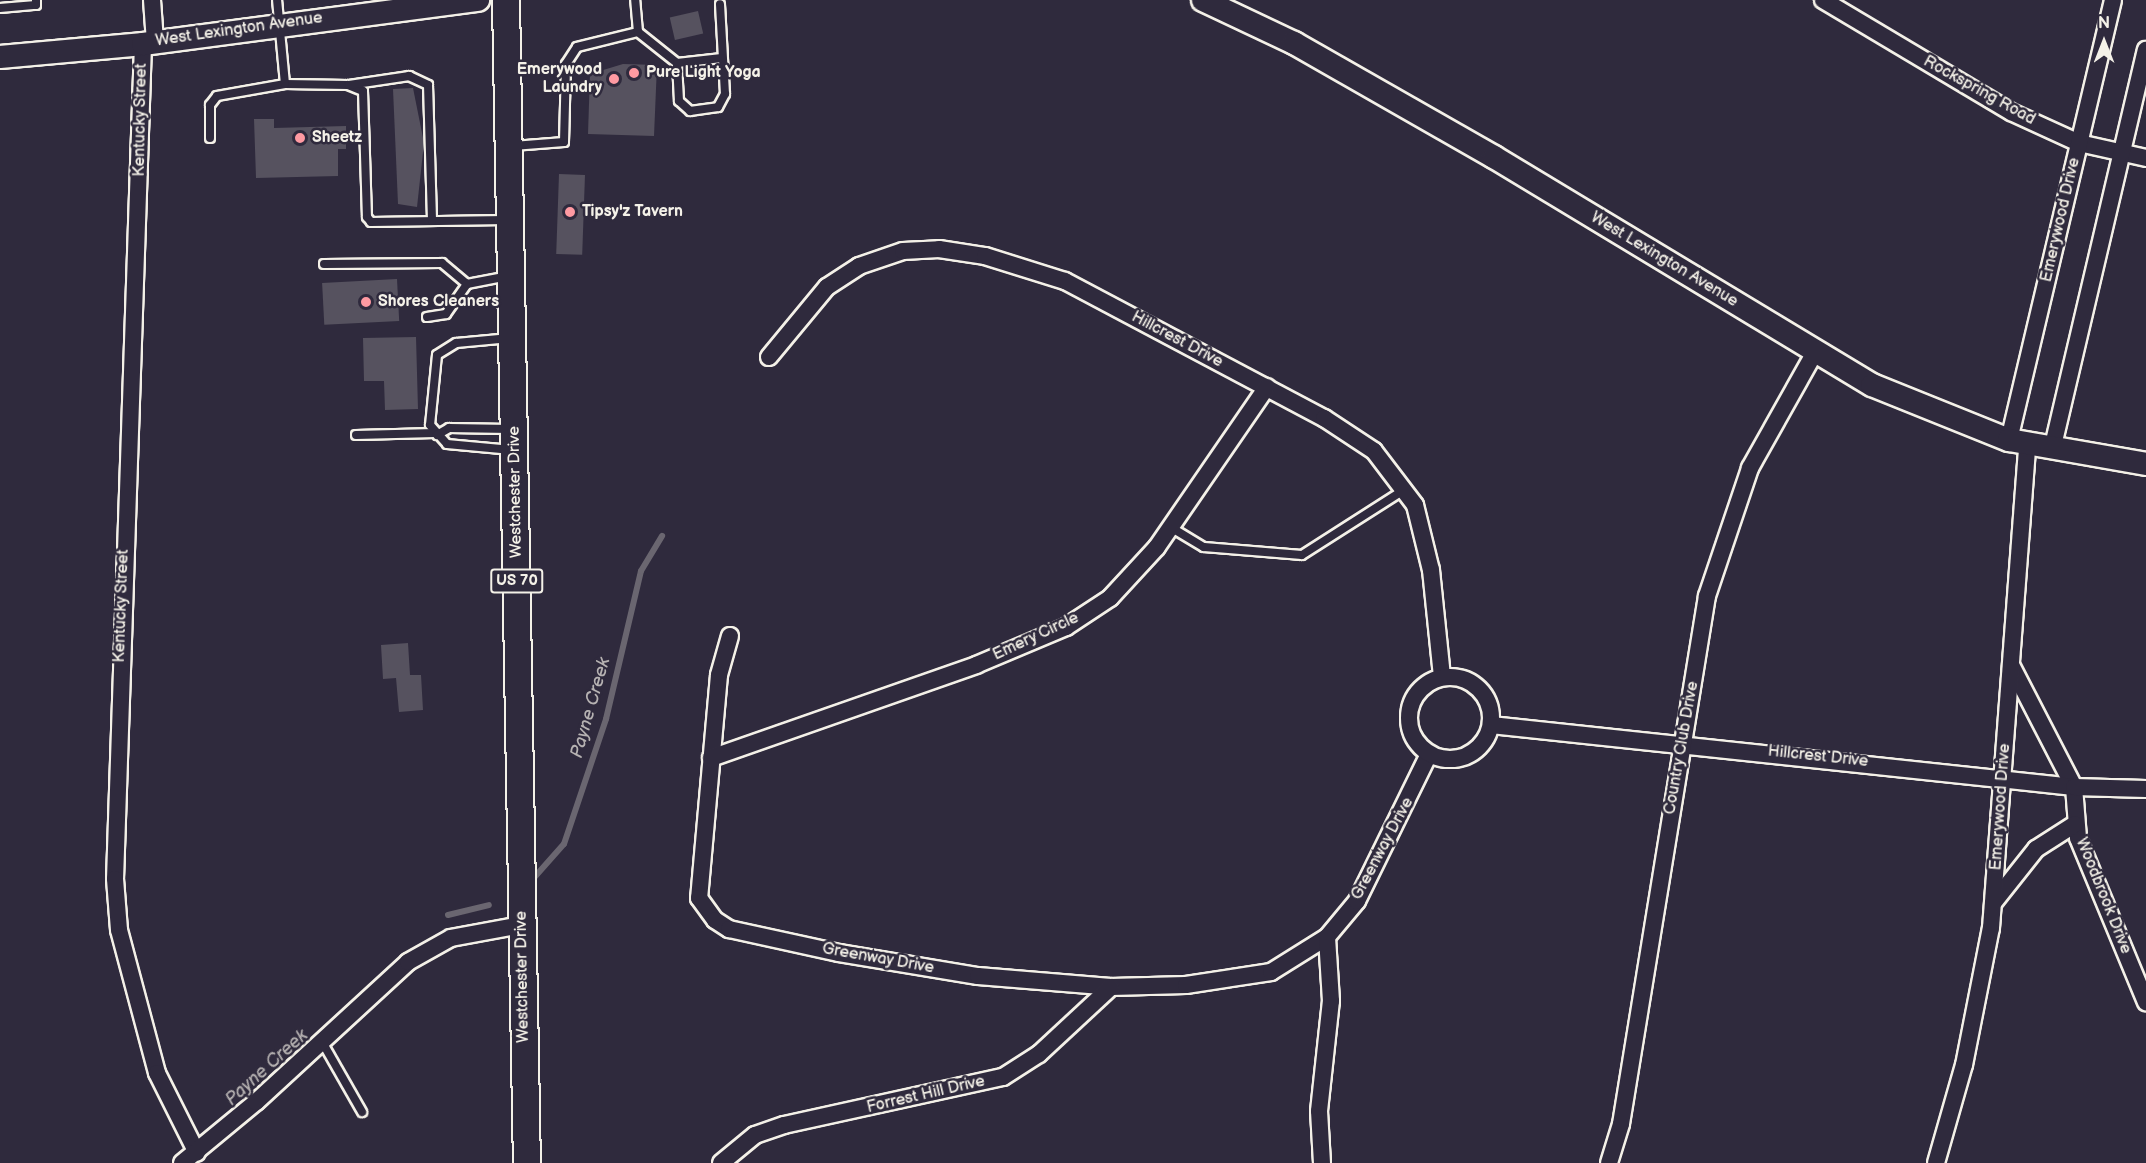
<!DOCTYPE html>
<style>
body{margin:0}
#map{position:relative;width:2146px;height:1163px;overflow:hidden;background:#2f2a3d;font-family:"Balsamiq Sans",sans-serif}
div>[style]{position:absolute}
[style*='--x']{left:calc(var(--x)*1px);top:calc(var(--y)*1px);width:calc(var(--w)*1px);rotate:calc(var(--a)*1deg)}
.stream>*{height:6px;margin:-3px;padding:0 3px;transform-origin:3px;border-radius:3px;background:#6a6670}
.building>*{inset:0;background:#56525f;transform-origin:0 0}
.roads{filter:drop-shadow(2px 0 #f4f1e8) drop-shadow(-2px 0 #f4f1e8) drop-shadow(0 2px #f4f1e8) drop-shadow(0 -2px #f4f1e8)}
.lane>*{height:8px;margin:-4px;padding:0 4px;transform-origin:4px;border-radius:4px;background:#2f2a3d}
.street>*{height:16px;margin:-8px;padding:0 8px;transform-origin:8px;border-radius:8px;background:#2f2a3d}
.street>.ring{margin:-8px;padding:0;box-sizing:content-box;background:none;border:16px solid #2f2a3d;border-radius:50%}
.secondary>*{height:22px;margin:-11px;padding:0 11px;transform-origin:11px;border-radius:11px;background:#2f2a3d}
.primary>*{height:26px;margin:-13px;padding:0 13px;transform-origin:13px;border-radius:13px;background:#2f2a3d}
.dots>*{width:16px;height:16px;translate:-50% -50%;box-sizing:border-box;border:3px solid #2f2a3d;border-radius:50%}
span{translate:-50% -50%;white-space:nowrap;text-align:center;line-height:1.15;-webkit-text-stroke:5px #2f2a3d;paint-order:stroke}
.shield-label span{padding:2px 4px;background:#2f2a3d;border:2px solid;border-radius:4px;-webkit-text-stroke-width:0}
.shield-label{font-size:15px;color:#f4f1e8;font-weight:700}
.street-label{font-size:16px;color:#f4f1e8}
.poi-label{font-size:16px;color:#f4f1e8;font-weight:700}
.right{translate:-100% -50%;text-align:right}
.left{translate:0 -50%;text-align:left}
.water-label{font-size:18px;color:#b6b2b2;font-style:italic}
.north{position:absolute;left:2074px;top:12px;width:60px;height:60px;-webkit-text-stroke:4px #2f2a3d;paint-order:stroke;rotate:0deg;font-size:16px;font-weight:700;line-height:24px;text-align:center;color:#f4f1e8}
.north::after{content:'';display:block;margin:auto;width:21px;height:27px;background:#f4f1e8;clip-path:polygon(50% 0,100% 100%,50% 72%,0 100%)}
</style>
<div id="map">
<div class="stream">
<i style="--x:532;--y:880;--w:48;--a:-48.4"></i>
<i style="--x:564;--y:844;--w:132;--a:-71.4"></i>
<i style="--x:606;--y:719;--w:152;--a:-76.7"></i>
<i style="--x:641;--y:571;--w:41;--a:-59"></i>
<i style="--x:448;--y:915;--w:42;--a:-13.7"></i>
</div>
<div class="building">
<i style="left:698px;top:11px;width:23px;height:29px;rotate:77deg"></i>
<i style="clip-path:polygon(623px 64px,657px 65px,654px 136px,588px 134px,590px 74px)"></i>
<i style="clip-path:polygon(413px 88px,424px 143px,417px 207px,398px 204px,393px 89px)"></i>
<i style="clip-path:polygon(254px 119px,274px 119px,274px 128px,346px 126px,346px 149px,338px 149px,338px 176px,256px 178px)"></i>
<i style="left:559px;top:174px;width:26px;height:80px;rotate:2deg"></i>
<i style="left:397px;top:279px;width:42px;height:75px;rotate:87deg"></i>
<i style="clip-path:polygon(416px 337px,418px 409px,385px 410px,384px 381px,364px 381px,363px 338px)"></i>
<i style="clip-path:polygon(408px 643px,410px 675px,421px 675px,423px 710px,399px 712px,396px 678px,383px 679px,381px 645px)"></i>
</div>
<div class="roads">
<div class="lane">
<i style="--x:0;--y:8;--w:36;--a:-5"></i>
<i style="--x:36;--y:5;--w:5;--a:-90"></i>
<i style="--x:638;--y:32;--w:50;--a:38.5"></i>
<i style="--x:677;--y:63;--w:38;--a:87"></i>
<i style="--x:679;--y:101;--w:15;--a:42"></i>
<i style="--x:690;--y:111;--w:28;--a:-8"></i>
<i style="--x:718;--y:107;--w:15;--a:-62"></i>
<i style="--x:725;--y:94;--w:90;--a:-93.2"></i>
<i style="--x:677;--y:63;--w:45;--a:-6.3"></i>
<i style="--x:285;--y:84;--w:63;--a:0.9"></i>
<i style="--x:348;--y:85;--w:16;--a:22"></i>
<i style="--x:363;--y:91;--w:126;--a:88.2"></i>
<i style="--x:367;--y:217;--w:6;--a:51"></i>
<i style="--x:371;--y:222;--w:135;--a:-0.8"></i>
<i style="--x:349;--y:85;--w:61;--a:-8.5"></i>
<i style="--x:409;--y:76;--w:21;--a:25"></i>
<i style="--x:428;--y:85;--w:136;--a:88.3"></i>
<i style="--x:210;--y:138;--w:33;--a:-90"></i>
<i style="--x:210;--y:105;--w:11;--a:-52"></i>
<i style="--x:217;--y:96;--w:69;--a:-10"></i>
<i style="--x:285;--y:84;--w:84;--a:-95.4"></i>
<i style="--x:513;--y:146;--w:51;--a:-4.5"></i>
<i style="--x:564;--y:142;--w:78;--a:-88.5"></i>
<i style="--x:566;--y:64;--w:20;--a:-57"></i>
<i style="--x:577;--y:47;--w:63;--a:-13.8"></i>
<i style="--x:638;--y:32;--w:32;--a:-95"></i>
<i style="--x:324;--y:264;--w:118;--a:-0.5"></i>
<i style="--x:442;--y:263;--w:33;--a:40"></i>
<i style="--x:427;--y:317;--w:19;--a:-9"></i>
<i style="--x:446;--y:314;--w:37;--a:-55"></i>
<i style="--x:467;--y:284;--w:43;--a:-10.8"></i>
<i style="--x:510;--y:338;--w:54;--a:174.7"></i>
<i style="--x:456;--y:343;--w:22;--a:148"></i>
<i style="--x:437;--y:355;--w:70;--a:95.7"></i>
<i style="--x:430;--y:425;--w:25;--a:48"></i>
<i style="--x:447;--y:444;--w:65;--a:5.3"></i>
<i style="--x:356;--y:435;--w:79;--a:-1.5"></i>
<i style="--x:437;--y:435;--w:14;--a:-30"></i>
<i style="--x:449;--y:428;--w:61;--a:0.9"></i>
<i style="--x:1172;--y:528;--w:37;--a:31"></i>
<i style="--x:1204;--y:547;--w:98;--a:4.7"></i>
<i style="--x:1302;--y:555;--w:121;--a:-32.5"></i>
<i style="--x:321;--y:1040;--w:83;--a:60.3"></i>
</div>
<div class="street">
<i style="--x:152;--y:0;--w:42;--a:85.9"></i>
<i style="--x:1823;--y:0;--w:219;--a:30.8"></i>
<i style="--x:2011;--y:112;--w:75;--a:24.5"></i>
<i style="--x:2079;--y:143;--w:69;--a:12.6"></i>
<i style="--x:143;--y:44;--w:835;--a:91.92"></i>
<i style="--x:115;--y:879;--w:51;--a:85.5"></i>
<i style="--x:119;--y:930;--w:148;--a:75.1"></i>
<i style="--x:157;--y:1073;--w:89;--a:63.4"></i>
<i style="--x:769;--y:357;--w:91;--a:-50.4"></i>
<i style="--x:827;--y:287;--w:38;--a:-33"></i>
<i style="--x:859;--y:266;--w:46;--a:-18.8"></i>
<i style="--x:903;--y:251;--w:36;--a:-3"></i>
<i style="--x:939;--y:249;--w:47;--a:8.7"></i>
<i style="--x:985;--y:256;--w:84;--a:17.4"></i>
<i style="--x:1065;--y:281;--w:293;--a:27.9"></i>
<i style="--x:1324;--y:418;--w:60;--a:33.4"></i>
<i style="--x:1374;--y:451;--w:68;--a:52.8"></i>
<i style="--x:1415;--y:505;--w:67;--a:76.2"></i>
<i style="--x:1431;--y:570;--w:108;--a:84.1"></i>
<i style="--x:2009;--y:440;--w:452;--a:-76.7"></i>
<i style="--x:2052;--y:450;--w:411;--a:-76.8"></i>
<i style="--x:730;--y:636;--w:41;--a:105.8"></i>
<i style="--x:719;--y:675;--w:224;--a:95.1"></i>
<i style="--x:699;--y:898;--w:27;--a:54"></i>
<i style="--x:715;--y:920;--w:17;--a:33"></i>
<i style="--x:729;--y:929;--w:113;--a:12.3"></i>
<i style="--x:839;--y:953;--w:141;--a:9.4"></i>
<i style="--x:978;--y:976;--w:133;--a:4.7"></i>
<i style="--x:1111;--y:987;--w:75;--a:-1.5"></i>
<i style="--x:1186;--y:985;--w:86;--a:-8.7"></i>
<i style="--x:1271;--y:972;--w:66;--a:-32"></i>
<i style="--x:1327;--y:937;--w:47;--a:-50.2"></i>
<i style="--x:1357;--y:901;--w:164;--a:-63.9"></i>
<i style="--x:2011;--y:665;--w:137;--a:62.7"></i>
<i style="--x:2074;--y:787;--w:51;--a:85.5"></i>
<i style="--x:2078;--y:838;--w:178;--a:67.5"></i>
<i class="ring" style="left:1409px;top:677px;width:66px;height:66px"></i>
<i style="--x:1491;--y:725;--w:586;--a:6.07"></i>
<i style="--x:2074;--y:787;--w:72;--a:1.6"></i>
<i style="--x:711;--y:758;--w:281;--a:-19.3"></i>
<i style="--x:976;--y:665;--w:98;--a:-22.9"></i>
<i style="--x:1066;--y:627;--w:53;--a:-33.4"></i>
<i style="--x:1110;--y:598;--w:69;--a:-47.3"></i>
<i style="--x:1157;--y:547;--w:194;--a:-55.5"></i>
<i style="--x:1994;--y:902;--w:68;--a:-51.6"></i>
<i style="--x:2036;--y:849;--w:46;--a:-32.7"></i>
<i style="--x:182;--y:1163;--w:96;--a:-39.5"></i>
<i style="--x:256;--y:1102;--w:207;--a:-42.6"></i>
<i style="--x:408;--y:962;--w:49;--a:-29.2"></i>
<i style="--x:451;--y:938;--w:71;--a:-10.5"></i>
<i style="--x:721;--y:1163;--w:44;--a:-39.5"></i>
<i style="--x:755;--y:1135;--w:31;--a:-19"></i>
<i style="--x:784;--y:1125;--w:224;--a:-12.4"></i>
<i style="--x:1003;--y:1077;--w:43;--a:-32.6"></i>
<i style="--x:1039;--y:1054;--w:98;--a:-42.9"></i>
<i style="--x:1322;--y:1163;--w:52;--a:-93.3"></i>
<i style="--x:1319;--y:1111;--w:111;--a:-83.8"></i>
<i style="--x:1331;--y:1001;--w:64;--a:-93.6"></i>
<i style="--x:1609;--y:1163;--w:41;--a:-72.9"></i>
<i style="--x:1621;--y:1124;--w:535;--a:-80.75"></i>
<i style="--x:1707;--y:596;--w:135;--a:-71.4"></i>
<i style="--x:1750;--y:468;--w:133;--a:-60.7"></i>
<i style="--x:1936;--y:1163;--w:102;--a:-74.1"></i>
<i style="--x:1964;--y:1065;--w:140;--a:-78.9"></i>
<i style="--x:1991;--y:928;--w:484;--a:-85.7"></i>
</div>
<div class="secondary">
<i style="--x:1203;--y:0;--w:101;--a:25.3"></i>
<i style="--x:1294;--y:43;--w:230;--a:29.7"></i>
<i style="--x:1494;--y:157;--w:441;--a:31.1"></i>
<i style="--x:1872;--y:385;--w:148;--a:21.9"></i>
<i style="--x:2009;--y:440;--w:139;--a:9.9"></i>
<i style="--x:0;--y:57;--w:144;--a:-5.2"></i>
<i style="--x:143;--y:44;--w:338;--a:-7.5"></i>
</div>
<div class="primary">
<i style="--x:506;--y:0;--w:1163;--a:88.97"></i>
</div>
</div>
<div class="dots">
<i style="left:634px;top:73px;background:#ff9aa2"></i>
<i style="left:614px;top:79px;background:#ff9aa2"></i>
<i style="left:300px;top:138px;background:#ff9aa2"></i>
<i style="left:570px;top:212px;background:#ff9aa2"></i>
<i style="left:366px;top:302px;background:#ff9aa2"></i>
</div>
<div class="shield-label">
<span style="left:517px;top:581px">US 70</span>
</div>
<div class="street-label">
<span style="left:239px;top:30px;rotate:-8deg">West Lexington Avenue</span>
<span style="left:1979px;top:91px;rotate:29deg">Rockspring Road</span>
<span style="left:141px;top:120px;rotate:-89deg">Kentucky Street</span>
<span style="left:2061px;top:220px;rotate:-77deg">Emerywood Drive</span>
<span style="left:1664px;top:260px;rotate:31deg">West Lexington Avenue</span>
<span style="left:1177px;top:340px;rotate:28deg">Hillcrest Drive</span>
<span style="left:516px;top:492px;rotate:-91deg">Westchester Drive</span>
<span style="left:122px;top:606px;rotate:-88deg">Kentucky Street</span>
<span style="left:1036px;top:637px;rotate:-25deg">Emery Circle</span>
<span style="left:1682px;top:748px;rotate:-80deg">Country Club Drive</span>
<span style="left:1818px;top:757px;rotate:6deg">Hillcrest Drive</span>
<span style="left:2001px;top:807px;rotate:-86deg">Emerywood Drive</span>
<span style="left:1383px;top:849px;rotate:-62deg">Greenway Drive</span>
<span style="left:2103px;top:896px;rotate:68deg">Woodbrook Drive</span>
<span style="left:878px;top:959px;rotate:10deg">Greenway Drive</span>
<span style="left:523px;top:977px;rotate:-91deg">Westchester Drive</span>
<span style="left:926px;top:1095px;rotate:-13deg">Forrest Hill Drive</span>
</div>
<div class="poi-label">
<span class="right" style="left:602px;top:79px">Emerywood<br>Laundry</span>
<span class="left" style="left:646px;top:73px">Pure Light Yoga</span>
<span class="left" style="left:312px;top:138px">Sheetz</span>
<span class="left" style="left:582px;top:212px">Tipsy'z Tavern</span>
<span class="left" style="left:378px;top:302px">Shores Cleaners</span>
</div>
<div class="water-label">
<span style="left:591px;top:708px;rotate:-74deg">Payne Creek</span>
<span style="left:267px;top:1068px;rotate:-42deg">Payne Creek</span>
</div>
<div class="north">N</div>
</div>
